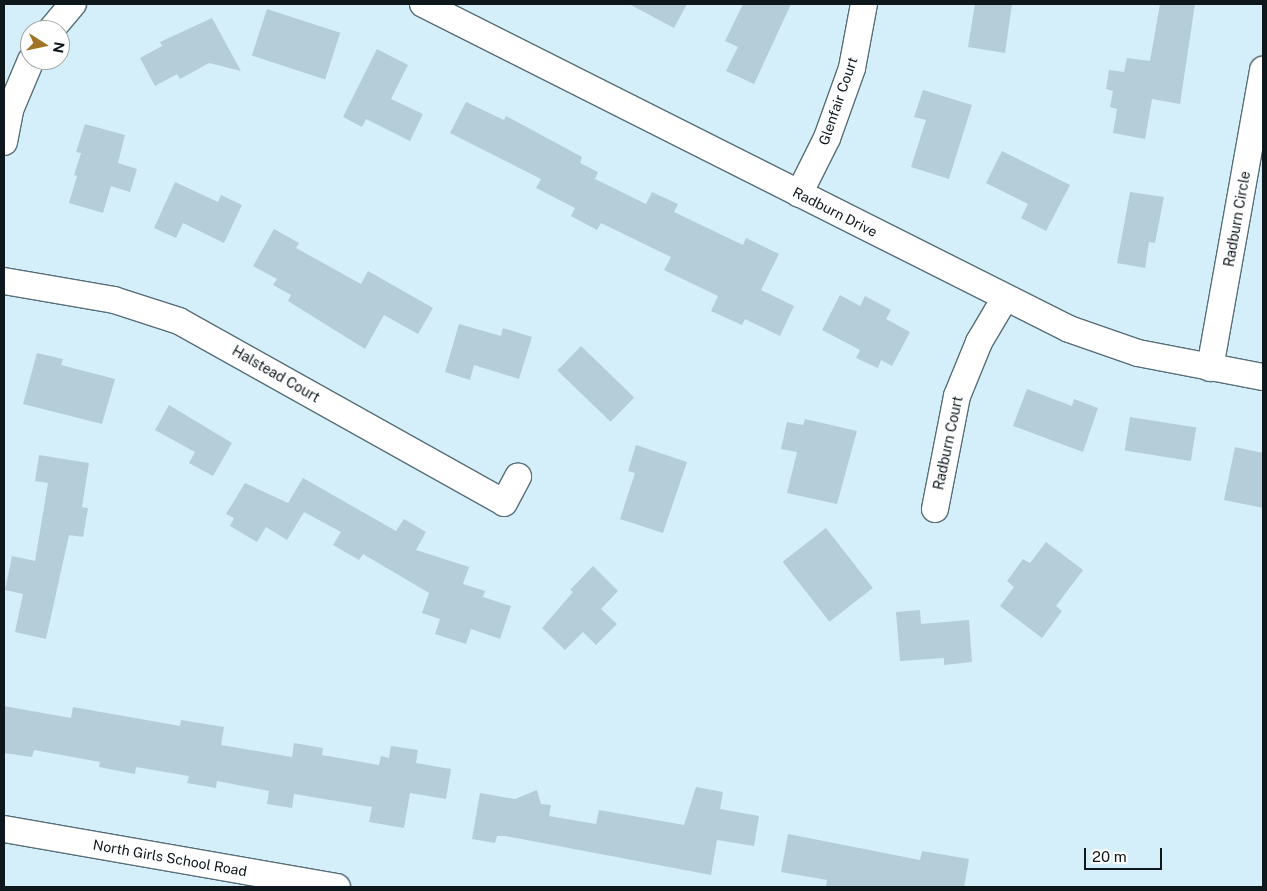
<!DOCTYPE html>
<style>
body{margin:0}
#map{position:relative;width:1267px;height:891px;overflow:hidden;background:#d5effa;font-family:"Public Sans",sans-serif}
div>[style]{position:absolute}
[style*='--x']{left:calc(var(--x)*1px);top:calc(var(--y)*1px);width:calc(var(--w)*1px);rotate:calc(var(--a)*1deg)}
.building>*{inset:0;background:#b4cdd8;transform-origin:0 0}
.roads{filter:drop-shadow(1px 0 #576e78) drop-shadow(-1px 0 #576e78) drop-shadow(0 1px #576e78) drop-shadow(0 -1px #576e78)}
.street>*{height:26px;margin:-13px;padding:0 13px;transform-origin:13px;border-radius:13px;background:#fff}
span{translate:-50% -50%;white-space:nowrap;text-align:center;line-height:1.15;-webkit-text-stroke:4px #fff;paint-order:stroke}
.street-label{font-size:14px;color:#0e181c}
.frame{position:absolute;inset:0;border:5px solid #0e181c;pointer-events:none}
.north{position:absolute;left:20px;top:20px;width:50px;height:50px;box-sizing:border-box;background:#fff;border:1px solid #9fa3a4;border-radius:50%;rotate:100deg;font-size:14px;font-weight:700;line-height:20px;text-align:center;color:#0e181c}
.north::after{content:'';display:block;margin:auto;width:18px;height:22px;background:#a17325;clip-path:polygon(50% 0,100% 100%,50% 72%,0 100%)}
.scale{position:absolute;left:1084px;top:848px;width:78px;height:22px;box-sizing:border-box;border:2px solid #0e181c;border-top:0;padding-left:6px;font-size:15px;line-height:18px;white-space:nowrap;color:#0e181c;-webkit-text-stroke:4px #fff;paint-order:stroke}
</style>
<div id="map">
<div class="building">
<i style="clip-path:polygon(629px 4px,687px 4px,674px 28px)"></i>
<i style="clip-path:polygon(743px 4px,791px 4px,754px 84px,726px 71px,738px 47px,725px 41px)"></i>
<i style="clip-path:polygon(975px 4px,1012px 4px,1005px 53px,968px 47px)"></i>
<i style="clip-path:polygon(1160px 4px,1195px 4px,1180px 104px,1152px 99px,1145px 139px,1113px 133px,1117px 109px,1110px 107px,1113px 91px,1106px 89px,1109px 70px,1124px 72px,1127px 58px,1150px 61px)"></i>
<i style="left:267px;top:9px;width:77px;height:49px;rotate:18deg"></i>
<i style="clip-path:polygon(212px 18px,241px 71px,209px 63px,180px 79px,177px 74px,155px 86px,140px 58px,162px 46px,160px 42px)"></i>
<i style="clip-path:polygon(377px 49px,408px 65px,391px 99px,423px 114px,410px 141px,366px 119px,362px 127px,343px 117px)"></i>
<i style="clip-path:polygon(923px 90px,972px 105px,949px 179px,911px 167px,926px 120px,914px 117px)"></i>
<i style="clip-path:polygon(466px 102px,504px 120px,506px 116px,582px 157px,580px 163px,598px 172px,595px 179px,646px 204px,652px 192px,678px 204px,674px 212px,743px 245px,746px 238px,779px 254px,761px 290px,794px 306px,780px 336px,745px 319px,742px 325px,711px 311px,718px 296px,664px 270px,671px 257px,601px 223px,597px 230px,571px 216px,575px 208px,536px 188px,541px 179px,450px 133px)"></i>
<i style="clip-path:polygon(85px 124px,125px 135px,118px 163px,137px 169px,130px 192px,111px 186px,103px 213px,69px 203px,77px 176px,74px 175px,81px 153px,76px 152px)"></i>
<i style="clip-path:polygon(1002px 151px,1070px 185px,1046px 231px,1021px 218px,1028px 204px,986px 183px)"></i>
<i style="clip-path:polygon(175px 182px,218px 202px,221px 195px,242px 205px,224px 243px,183px 223px,176px 238px,154px 228px)"></i>
<i style="clip-path:polygon(1130px 192px,1164px 197px,1155px 243px,1149px 242px,1145px 268px,1117px 263px)"></i>
<i style="clip-path:polygon(274px 229px,299px 243px,296px 248px,361px 284px,368px 271px,433px 308px,418px 334px,384px 315px,365px 349px,288px 301px,291px 295px,273px 285px,277px 279px,253px 266px)"></i>
<i style="clip-path:polygon(840px 295px,860px 306px,865px 296px,891px 310px,886px 319px,910px 332px,892px 366px,881px 360px,878px 368px,856px 358px,860px 350px,822px 330px)"></i>
<i style="clip-path:polygon(459px 324px,501px 336px,503px 328px,532px 337px,519px 379px,474px 365px,470px 380px,445px 372px)"></i>
<i style="left:581px;top:346px;width:74px;height:34px;rotate:44deg"></i>
<i style="clip-path:polygon(37px 353px,63px 359px,61px 365px,115px 379px,102px 424px,23px 404px)"></i>
<i style="clip-path:polygon(1027px 389px,1072px 406px,1074px 399px,1098px 408px,1083px 452px,1013px 426px)"></i>
<i style="clip-path:polygon(169px 405px,232px 443px,213px 476px,189px 463px,195px 452px,155px 430px)"></i>
<i style="left:1130px;top:417px;width:67px;height:34px;rotate:9deg"></i>
<i style="clip-path:polygon(805px 419px,857px 431px,837px 504px,787px 493px,797px 452px,781px 449px,787px 422px,803px 425px)"></i>
<i style="clip-path:polygon(636px 445px,687px 462px,663px 533px,620px 519px,635px 473px,628px 471px)"></i>
<i style="clip-path:polygon(1235px 447px,1263px 453px,1263px 508px,1224px 500px)"></i>
<i style="clip-path:polygon(39px 455px,89px 463px,82px 507px,88px 508px,83px 537px,69px 535px,46px 639px,15px 632px,23px 594px,5px 590px,12px 556px,35px 561px,48px 483px,35px 481px)"></i>
<i style="clip-path:polygon(303px 478px,396px 531px,404px 519px,426px 532px,416px 550px,469px 567px,463px 584px,485px 591px,483px 597px,511px 606px,500px 639px,471px 629px,466px 644px,435px 634px,440px 619px,422px 613px,429px 593px,363px 554px,359px 560px,333px 545px,341px 532px,304px 512px,287px 540px,266px 527px,257px 542px,230px 526px,234px 518px,226px 514px,245px 483px,288px 503px)"></i>
<i style="left:826px;top:528px;width:76px;height:55px;rotate:52deg"></i>
<i style="clip-path:polygon(1046px 542px,1083px 570px,1056px 606px,1062px 611px,1042px 638px,1000px 606px,1014px 587px,1007px 581px,1023px 559px,1030px 563px)"></i>
<i style="clip-path:polygon(593px 566px,618px 591px,601px 609px,617px 624px,596px 645px,583px 632px,565px 650px,542px 628px,573px 592px,570px 590px)"></i>
<i style="clip-path:polygon(920px 610px,921px 624px,969px 620px,972px 662px,944px 665px,944px 658px,900px 661px,896px 612px)"></i>
<i style="clip-path:polygon(4px 706px,71px 718px,73px 707px,180px 726px,181px 720px,224px 727px,221px 745px,292px 757px,294px 743px,323px 748px,322px 755px,379px 765px,381px 756px,389px 758px,391px 746px,418px 750px,416px 763px,451px 769px,446px 799px,410px 793px,404px 828px,369px 822px,372px 807px,294px 794px,292px 808px,267px 804px,269px 791px,217px 781px,216px 788px,187px 783px,189px 776px,136px 767px,135px 774px,99px 767px,100px 762px,34px 750px,32px 757px,4px 753px)"></i>
<i style="clip-path:polygon(696px 787px,723px 792px,720px 809px,759px 816px,754px 846px,717px 840px,711px 875px,505px 836px,497px 836px,495px 843px,472px 839px,480px 793px,515px 799px,537px 790px,541px 804px,551px 805px,549px 816px,596px 824px,599px 810px,684px 825px)"></i>
<i style="clip-path:polygon(788px 834px,920px 860px,922px 851px,969px 859px,964px 887px,826px 887px,827px 880px,781px 872px)"></i>
</div>
<div class="roads">
<div class="street">
<i style="--x:423;--y:4;--w:723;--a:26.71"></i>
<i style="--x:1069;--y:329;--w:73;--a:19.2"></i>
<i style="--x:1138;--y:353;--w:127;--a:10.9"></i>
<i style="--x:51;--y:30;--w:34;--a:-50"></i>
<i style="--x:4;--y:142;--w:33;--a:-79"></i>
<i style="--x:10;--y:110;--w:54;--a:-67.2"></i>
<i style="--x:799;--y:194;--w:63;--a:-63.4"></i>
<i style="--x:827;--y:138;--w:74;--a:-70.3"></i>
<i style="--x:852;--y:68;--w:65;--a:-79.4"></i>
<i style="--x:4;--y:281;--w:112;--a:9.8"></i>
<i style="--x:114;--y:300;--w:68;--a:17.9"></i>
<i style="--x:179;--y:321;--w:372;--a:29.2"></i>
<i style="--x:504;--y:503;--w:30;--a:-62"></i>
<i style="--x:1210;--y:368;--w:303;--a:-79.9"></i>
<i style="--x:935;--y:509;--w:115;--a:-79"></i>
<i style="--x:957;--y:396;--w:58;--a:-67.8"></i>
<i style="--x:979;--y:342;--w:51;--a:-59.4"></i>
<i style="--x:4;--y:829;--w:338;--a:9.9"></i>
</div>
</div>
<div class="street-label">
<span style="left:838px;top:101px;rotate:-71deg">Glenfair Court</span>
<span style="left:835px;top:212px;rotate:27deg">Radburn Drive</span>
<span style="left:1237px;top:219px;rotate:-80deg">Radburn Circle</span>
<span style="left:276px;top:374px;rotate:30deg">Halstead Court</span>
<span style="left:948px;top:443px;rotate:-78deg">Radburn Court</span>
<span style="left:170px;top:858px;rotate:10deg">North Girls School Road</span>
</div>
<div class="frame"></div>
<div class="north">N</div>
<div class="scale">20 m</div>
</div>
